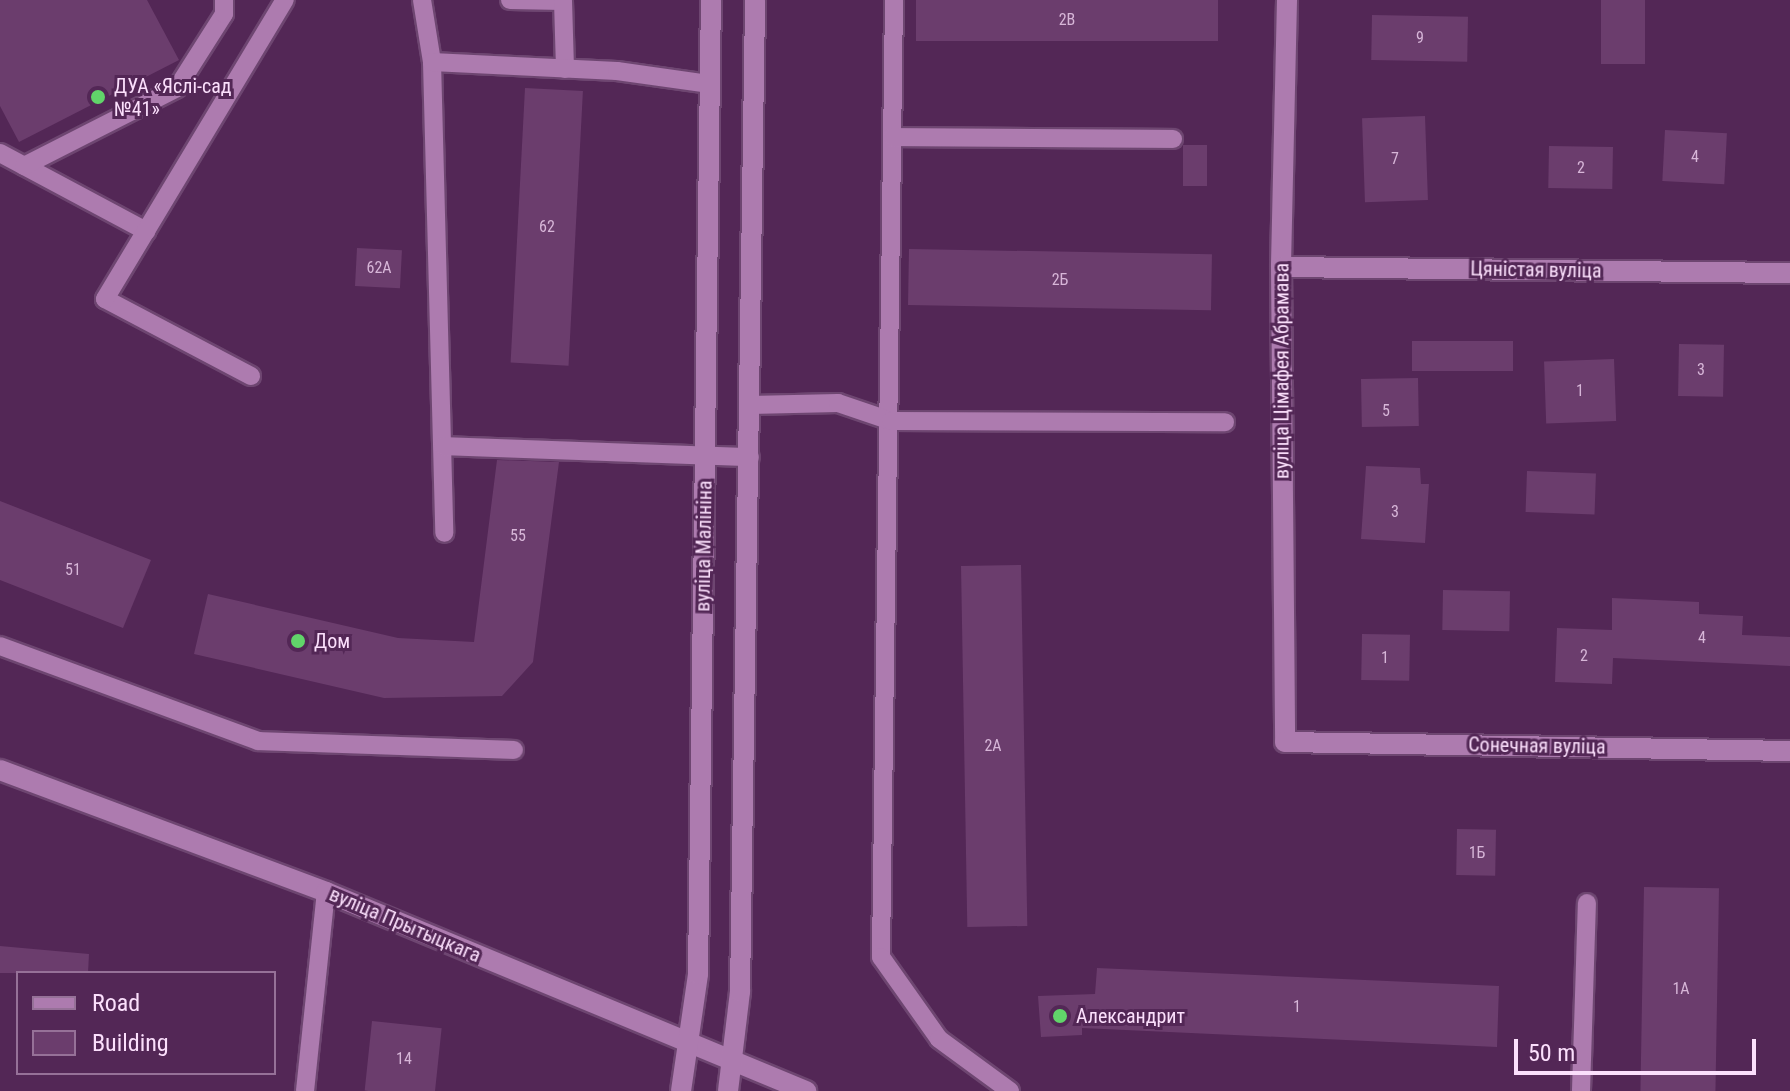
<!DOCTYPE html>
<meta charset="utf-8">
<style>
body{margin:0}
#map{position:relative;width:1790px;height:1091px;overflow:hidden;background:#532756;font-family:"Roboto Condensed",sans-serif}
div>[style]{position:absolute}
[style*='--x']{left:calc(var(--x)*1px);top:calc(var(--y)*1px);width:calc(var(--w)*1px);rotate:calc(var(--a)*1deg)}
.building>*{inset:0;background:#6b3d6d;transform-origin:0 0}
.roads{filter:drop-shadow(2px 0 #6e4671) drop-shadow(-2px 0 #6e4671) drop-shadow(0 2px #6e4671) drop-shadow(0 -2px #6e4671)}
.service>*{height:18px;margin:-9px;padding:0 9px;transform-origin:9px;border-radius:9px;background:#ad7baf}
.minor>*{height:20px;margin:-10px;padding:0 10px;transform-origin:10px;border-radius:10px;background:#ad7baf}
.tertiary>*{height:20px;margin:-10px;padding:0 10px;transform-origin:10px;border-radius:10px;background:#ad7baf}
.secondary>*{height:20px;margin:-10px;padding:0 10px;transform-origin:10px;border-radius:10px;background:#ad7baf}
.dots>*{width:22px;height:22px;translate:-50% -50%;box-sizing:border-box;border:4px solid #532756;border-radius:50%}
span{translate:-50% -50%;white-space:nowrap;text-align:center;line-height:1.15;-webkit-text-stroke:6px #532756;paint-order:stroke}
.number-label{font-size:16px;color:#d7b6d8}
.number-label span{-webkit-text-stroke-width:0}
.poi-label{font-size:20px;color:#fbdffc}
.left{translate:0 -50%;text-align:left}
.street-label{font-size:20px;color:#fbdffc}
.legend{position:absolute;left:16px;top:971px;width:260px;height:104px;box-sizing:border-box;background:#532756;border:2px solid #967198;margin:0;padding:10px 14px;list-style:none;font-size:24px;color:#fbdffc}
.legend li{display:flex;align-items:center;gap:16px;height:40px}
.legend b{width:40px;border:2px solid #967198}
.scale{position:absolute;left:1514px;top:1039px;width:242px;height:36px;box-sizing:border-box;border:4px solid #fbdffc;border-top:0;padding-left:10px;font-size:24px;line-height:28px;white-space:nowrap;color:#fbdffc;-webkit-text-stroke:6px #532756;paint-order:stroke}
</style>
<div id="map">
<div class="building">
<i style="clip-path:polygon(0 0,147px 0,179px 60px,19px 142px,0 106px)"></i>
<i style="left:916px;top:0;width:302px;height:41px"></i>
<i style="left:1601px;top:0;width:44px;height:64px"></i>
<i style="left:1372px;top:15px;width:96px;height:45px;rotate:1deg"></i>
<i style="left:525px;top:88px;width:58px;height:275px;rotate:3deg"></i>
<i style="left:1425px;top:116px;width:84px;height:63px;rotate:88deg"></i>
<i style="left:1665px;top:130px;width:62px;height:51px;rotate:3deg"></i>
<i style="left:1183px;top:145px;width:24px;height:41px"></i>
<i style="left:1549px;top:146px;width:64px;height:42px;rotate:1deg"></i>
<i style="left:357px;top:248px;width:45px;height:38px;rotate:3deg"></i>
<i style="left:909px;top:249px;width:303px;height:56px;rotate:1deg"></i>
<i style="left:1513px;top:341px;width:30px;height:101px;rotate:90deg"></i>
<i style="left:1679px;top:344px;width:45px;height:52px;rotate:1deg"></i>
<i style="left:1614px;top:359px;width:62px;height:70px;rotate:88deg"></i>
<i style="left:1418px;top:378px;width:48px;height:57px;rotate:89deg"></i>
<i style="clip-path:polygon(497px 460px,559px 462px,533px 662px,502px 696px,384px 698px,194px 654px,208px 594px,398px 638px,474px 642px)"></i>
<i style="clip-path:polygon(1366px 466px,1420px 468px,1421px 484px,1429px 484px,1425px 543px,1361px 539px)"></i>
<i style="left:1527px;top:471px;width:69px;height:41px;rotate:2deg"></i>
<i style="clip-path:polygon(0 501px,151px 560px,123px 628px,0 580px)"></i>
<i style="left:1021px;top:565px;width:361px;height:60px;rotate:89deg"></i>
<i style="left:1443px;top:590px;width:67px;height:40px;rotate:1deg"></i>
<i style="clip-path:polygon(1612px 598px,1699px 602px,1699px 614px,1743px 616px,1742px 635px,1790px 637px,1790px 666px,1613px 658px,1612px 684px,1555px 682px,1557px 628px,1612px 630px)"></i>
<i style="left:1362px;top:634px;width:48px;height:46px;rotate:1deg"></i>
<i style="left:1457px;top:829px;width:39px;height:46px;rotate:1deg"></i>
<i style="left:1644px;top:887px;width:75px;height:204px;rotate:1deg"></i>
<i style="clip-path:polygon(0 946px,89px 954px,88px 973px,0 973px)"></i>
<i style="clip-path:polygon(1097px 968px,1499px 986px,1497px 1047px,1082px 1028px,1082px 1035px,1041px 1037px,1038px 996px,1095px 994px)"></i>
<i style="left:372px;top:1021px;width:70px;height:70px;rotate:6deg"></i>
</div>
<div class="roads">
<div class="service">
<i style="--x:422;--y:0;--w:63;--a:80.8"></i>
<i style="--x:432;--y:62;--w:471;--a:88.5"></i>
<i style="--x:510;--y:0;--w:53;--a:1.1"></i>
<i style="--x:563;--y:1;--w:68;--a:88.3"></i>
<i style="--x:894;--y:0;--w:957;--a:90.78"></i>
<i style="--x:881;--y:957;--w:100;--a:54.7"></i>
<i style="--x:939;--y:1039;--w:88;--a:36.2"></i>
<i style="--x:432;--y:62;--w:185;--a:2.8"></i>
<i style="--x:617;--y:71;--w:94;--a:8"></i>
<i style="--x:893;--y:137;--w:280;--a:0.4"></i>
<i style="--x:0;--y:153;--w:166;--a:28.1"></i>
<i style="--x:24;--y:166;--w:172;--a:-27"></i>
<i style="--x:177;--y:88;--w:88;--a:-57.6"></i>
<i style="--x:224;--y:14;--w:14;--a:-90"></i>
<i style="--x:251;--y:376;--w:165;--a:-152.2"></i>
<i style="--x:105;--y:299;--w:349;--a:-59"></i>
<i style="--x:750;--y:405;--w:88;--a:-1.3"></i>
<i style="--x:838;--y:403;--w:56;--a:18.8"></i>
<i style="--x:891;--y:421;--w:334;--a:0.2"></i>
<i style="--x:443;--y:446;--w:307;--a:2.1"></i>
<i style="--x:0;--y:646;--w:275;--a:20.2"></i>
<i style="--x:258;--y:741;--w:256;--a:2"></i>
<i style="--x:305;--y:1091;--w:200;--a:-84"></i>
<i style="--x:1581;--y:1091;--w:188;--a:-88.2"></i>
</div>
<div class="minor">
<i style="--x:1287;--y:0;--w:267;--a:91.3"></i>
<i style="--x:1281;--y:267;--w:475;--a:89.5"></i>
<i style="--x:1285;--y:742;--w:505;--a:1.02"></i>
<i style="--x:1281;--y:267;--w:509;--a:0.68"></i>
</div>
<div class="tertiary">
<i style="--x:0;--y:770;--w:348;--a:20.5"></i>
<i style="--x:326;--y:892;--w:520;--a:22.52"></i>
</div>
<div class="secondary">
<i style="--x:681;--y:1091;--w:118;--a:-81.7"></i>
<i style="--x:698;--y:974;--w:974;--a:-89.24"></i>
<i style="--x:728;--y:1091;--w:100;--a:-83.1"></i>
<i style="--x:740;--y:992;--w:992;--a:-89.13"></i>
</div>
</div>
<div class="dots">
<i style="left:98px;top:97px;background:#61d46a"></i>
<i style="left:298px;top:641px;background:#61d46a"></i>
<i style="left:1060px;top:1016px;background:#61d46a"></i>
</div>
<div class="number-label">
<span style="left:1067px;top:20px">2В</span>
<span style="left:1420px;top:38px">9</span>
<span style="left:1695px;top:157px">4</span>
<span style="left:1395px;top:159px">7</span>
<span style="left:1581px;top:168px">2</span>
<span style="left:547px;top:227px">62</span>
<span style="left:379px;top:268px">62А</span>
<span style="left:1060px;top:280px">2Б</span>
<span style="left:1701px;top:370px">3</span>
<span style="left:1580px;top:391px">1</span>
<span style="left:1386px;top:411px">5</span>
<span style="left:1395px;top:512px">3</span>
<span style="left:518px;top:536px">55</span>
<span style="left:73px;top:570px">51</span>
<span style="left:1702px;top:638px">4</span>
<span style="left:1584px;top:656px">2</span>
<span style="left:1385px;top:658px">1</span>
<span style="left:993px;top:746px">2А</span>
<span style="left:1477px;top:853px">1Б</span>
<span style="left:1681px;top:989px">1А</span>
<span style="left:1297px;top:1007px">1</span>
<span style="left:404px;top:1059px">14</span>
</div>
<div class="poi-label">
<span class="left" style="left:114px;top:98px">ДУА «Яслі-сад<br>№41»</span>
<span class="left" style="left:314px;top:641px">Дом</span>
<span class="left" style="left:1076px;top:1016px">Александрит</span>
</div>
<div class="street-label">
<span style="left:1536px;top:270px;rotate:1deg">Цяністая вуліца</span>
<span style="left:1282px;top:371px;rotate:-90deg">вуліца Цімафея Абрамава</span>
<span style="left:704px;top:546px;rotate:-89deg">вуліца Малініна</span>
<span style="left:1537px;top:746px;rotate:1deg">Сонечная вуліца</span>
<span style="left:405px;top:925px;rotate:23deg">вуліца Прытыцкага</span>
</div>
<ul class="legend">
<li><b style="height:10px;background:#ad7baf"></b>Road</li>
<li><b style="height:22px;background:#6b3d6d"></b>Building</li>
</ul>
<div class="scale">50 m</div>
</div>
